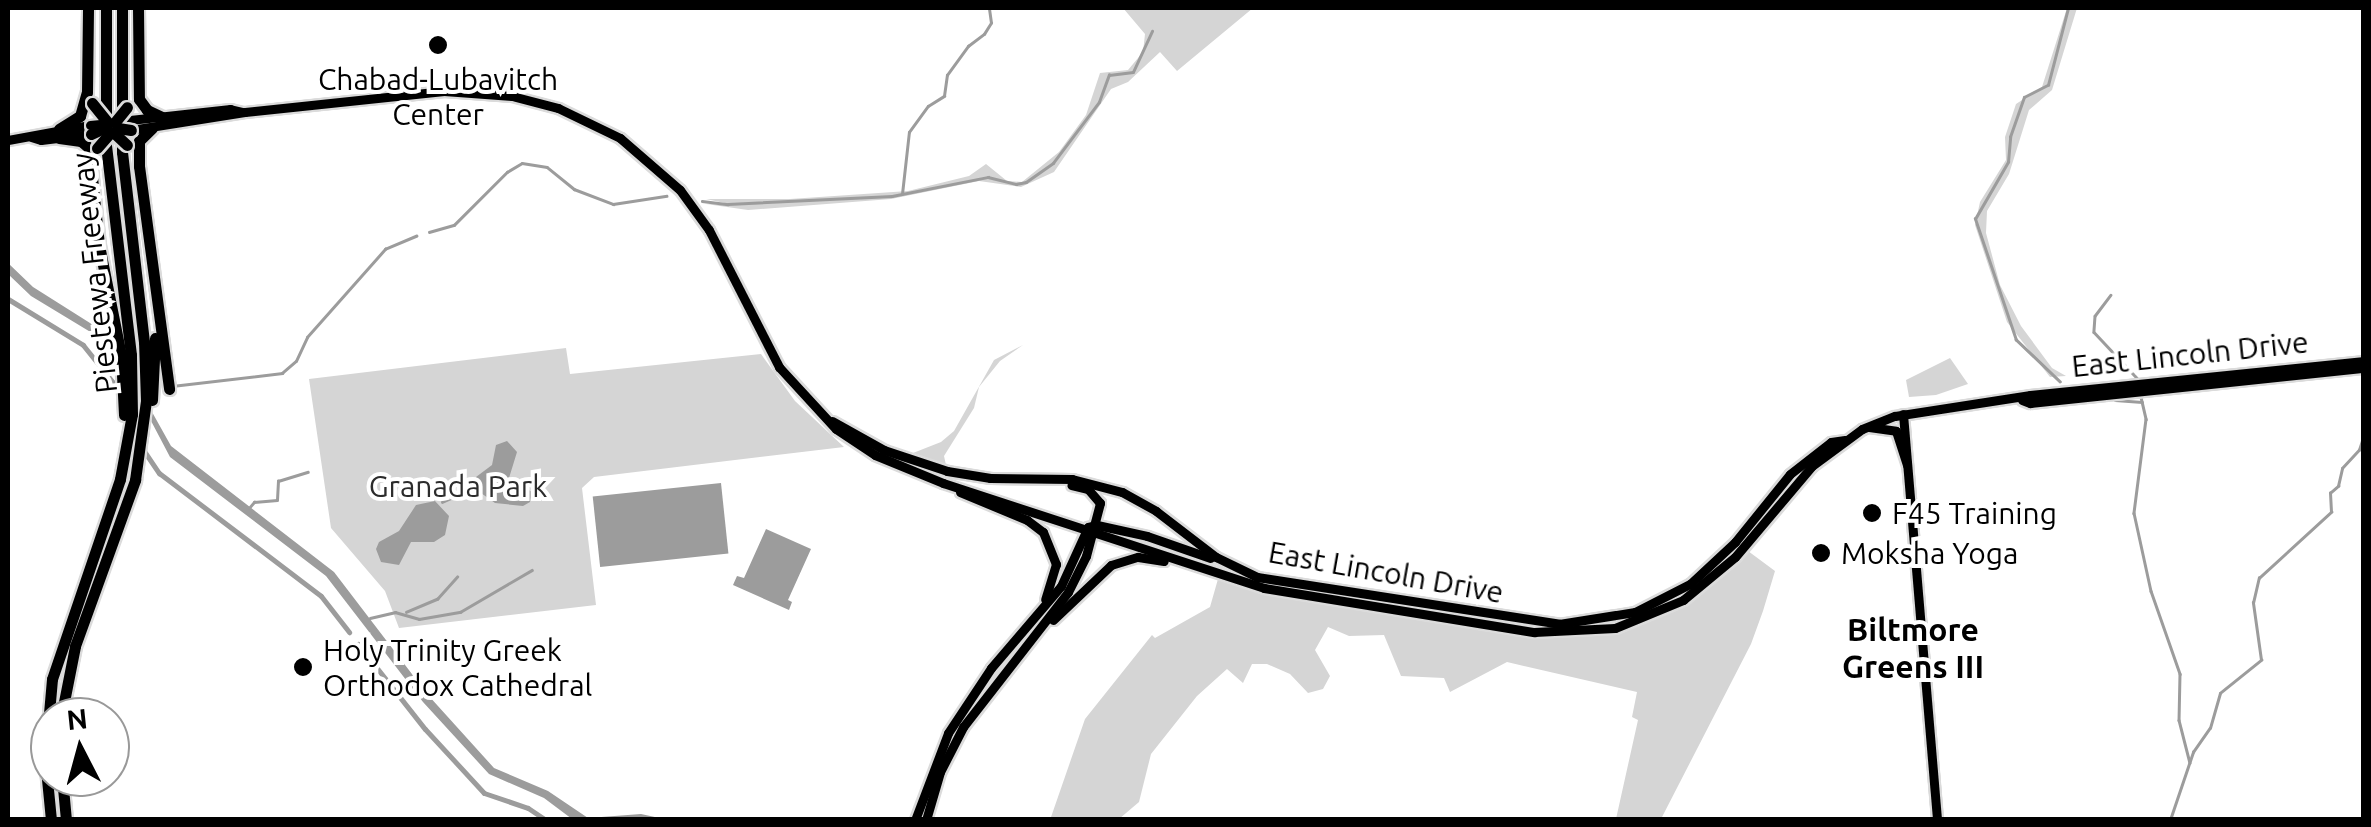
<!DOCTYPE html>
<style>
body{margin:0}
#map{position:relative;width:2371px;height:827px;overflow:hidden;background:#fff;font-family:Ubuntu,sans-serif}
div>[style]{position:absolute}
[style*='--x']{left:calc(var(--x)*1px);top:calc(var(--y)*1px);width:calc(var(--w)*1px);rotate:calc(var(--a)*1deg)}
.green>*{inset:0;background:#d5d5d5}
.water>*{inset:0;background:#9c9c9c;transform-origin:0 0}
.stream>*{height:2.5px;margin:-1.25px;padding:0 1.25px;transform-origin:1.25px;border-radius:1.25px;background:#9c9c9c}
.canal>*{height:5px;margin:-2.5px;padding:0 2.5px;transform-origin:2.5px;border-radius:2.5px;background:#9c9c9c}
.roads{filter:drop-shadow(2px 0 #dbdbdb) drop-shadow(-2px 0 #dbdbdb) drop-shadow(0 2px #dbdbdb) drop-shadow(0 -2px #dbdbdb)}
.major>*{height:9px;margin:-4.5px;padding:0 4.5px;transform-origin:4.5px;border-radius:4.5px;background:#000}
.highway>*{height:11px;margin:-5.5px;padding:0 5.5px;transform-origin:5.5px;border-radius:5.5px;background:#000}
.bridges{filter:drop-shadow(2px 0 #dbdbdb) drop-shadow(-2px 0 #dbdbdb) drop-shadow(0 2px #dbdbdb) drop-shadow(0 -2px #dbdbdb)}
.major-bridge>*{height:9px;margin:-4.5px;padding:0 4.5px;transform-origin:4.5px;border-radius:4.5px;background:#000}
.highway-bridge>*{height:11px;margin:-5.5px;padding:0 5.5px;transform-origin:5.5px;border-radius:5.5px;background:#000}
.dots>*{width:28px;height:28px;translate:-50% -50%;box-sizing:border-box;border:5px solid #fff;border-radius:50%}
span{translate:-50% -50%;white-space:nowrap;text-align:center;line-height:1.15;-webkit-text-stroke:8px #fff;paint-order:stroke}
.poi-label{font-size:30px;color:#000}
.left{translate:0 -50%;text-align:left}
.street-label{font-size:30px;color:#000}
.park-label{font-size:30px;color:#2c2c2c}
.neighbourhood-label{font-size:32px;color:#000;font-weight:700}
.frame{position:absolute;inset:0;border:10px solid #000;pointer-events:none}
.north{position:absolute;left:30px;top:697px;width:100px;height:100px;box-sizing:border-box;background:#fff;border:2px solid #999;border-radius:50%;rotate:354deg;font-size:28px;font-weight:700;line-height:40px;text-align:center;color:#000}
.north::after{content:'';display:block;margin:auto;width:35px;height:45px;background:#000;clip-path:polygon(50% 0,100% 100%,50% 72%,0 100%)}
</style>
<div id="map">
<div class="green">
<i style="clip-path:polygon(1123px 8px,1253px 8px,1177px 71px,1160px 52px,1128px 82px,1111px 89px,1054px 172px,1021px 187px,979px 181px,891px 199px,748px 210px,706px 204px,734px 205px,706px 199px,790px 199px,908px 191px,969px 176px,986px 164px,1007px 181px,1022px 182px,1059px 152px,1086px 115px,1100px 73px,1128px 70px,1143px 52px,1145px 34px)"></i>
<i style="clip-path:polygon(2067px 8px,2077px 8px,2052px 90px,2029px 110px,2009px 174px,1987px 211px,1986px 233px,2000px 285px,2021px 326px,2052px 368px,2066px 376px,2050px 377px,2007px 322px,1975px 225px,1980px 202px,2006px 160px,2005px 137px,2016px 104px,2042px 87px)"></i>
<i style="clip-path:polygon(1023px 345px,1000px 361px,979px 387px,974px 408px,944px 456px,946px 465px,913px 453px,941px 442px,954px 431px,994px 360px)"></i>
<i style="clip-path:polygon(566px 348px,570px 374px,761px 354px,795px 401px,844px 447px,594px 477px,582px 488px,596px 605px,399px 628px,385px 591px,331px 528px,309px 379px)"></i>
<i style="clip-path:polygon(1950px 358px,1968px 384px,1936px 395px,1909px 397px,1906px 380px)"></i>
<i style="clip-path:polygon(1748px 551px,1775px 571px,1763px 611px,1751px 644px,1661px 819px,1616px 819px,1638px 720px,1632px 717px,1637px 692px,1507px 662px,1450px 692px,1444px 678px,1401px 676px,1384px 635px,1349px 636px,1328px 627px,1315px 650px,1330px 676px,1323px 689px,1308px 693px,1290px 674px,1267px 664px,1252px 664px,1243px 683px,1227px 669px,1197px 696px,1151px 754px,1139px 802px,1119px 819px,1050px 820px,1085px 719px,1152px 635px,1155px 638px,1210px 607px,1218px 579px,1279px 595px,1450px 624px,1580px 636px,1660px 616px,1705px 589px)"></i>
</div>
<div class="water">
<i style="clip-path:polygon(8px 263px,33px 287px,109px 335px,171px 446px,334px 572px,428px 695px,494px 768px,548px 791px,588px 818px,641px 814px,664px 819px,572px 819px,544px 798px,489px 774px,423px 702px,326px 576px,170px 457px,119px 360px,102px 339px,31px 296px,8px 274px)"></i>
<i style="clip-path:polygon(507px 441px,517px 452px,509px 478px,532px 492px,530px 502px,523px 506px,495px 503px,474px 488px,476px 477px,492px 465px,496px 445px)"></i>
<i style="left:721px;top:483px;width:71px;height:129px;rotate:84deg"></i>
<i style="clip-path:polygon(435px 501px,449px 516px,445px 535px,434px 542px,411px 542px,399px 565px,381px 562px,376px 549px,379px 542px,399px 531px,416px 505px)"></i>
<i style="clip-path:polygon(766px 529px,811px 549px,788px 600px,792px 602px,789px 610px,733px 585px,737px 576px,744px 578px)"></i>
</div>
<div class="stream">
<i style="--x:902;--y:194;--w:62;--a:-83.6"></i>
<i style="--x:909;--y:132;--w:32;--a:-54"></i>
<i style="--x:928;--y:106;--w:19;--a:-32"></i>
<i style="--x:944;--y:96;--w:21;--a:-82"></i>
<i style="--x:947;--y:75;--w:36;--a:-54"></i>
<i style="--x:968;--y:46;--w:20;--a:-37"></i>
<i style="--x:984;--y:34;--w:13;--a:-58"></i>
<i style="--x:991;--y:23;--w:15;--a:-98"></i>
<i style="--x:702;--y:201;--w:26;--a:7"></i>
<i style="--x:728;--y:204;--w:164;--a:-2.8"></i>
<i style="--x:892;--y:196;--w:98;--a:-11.2"></i>
<i style="--x:988;--y:177;--w:29;--a:14"></i>
<i style="--x:1016;--y:184;--w:10;--a:-11"></i>
<i style="--x:1026;--y:182;--w:33;--a:-35"></i>
<i style="--x:1053;--y:163;--w:76;--a:-53"></i>
<i style="--x:1099;--y:102;--w:29;--a:-70"></i>
<i style="--x:1109;--y:75;--w:24;--a:-7"></i>
<i style="--x:1133;--y:72;--w:45;--a:-65.1"></i>
<i style="--x:429;--y:232;--w:26;--a:-16"></i>
<i style="--x:454;--y:225;--w:75;--a:-45"></i>
<i style="--x:507;--y:172;--w:17;--a:-31"></i>
<i style="--x:522;--y:163;--w:25;--a:9"></i>
<i style="--x:547;--y:167;--w:35;--a:39"></i>
<i style="--x:574;--y:189;--w:42;--a:21"></i>
<i style="--x:613;--y:204;--w:54;--a:-8.6"></i>
<i style="--x:2111;--y:295;--w:26;--a:127"></i>
<i style="--x:2095;--y:316;--w:16;--a:94"></i>
<i style="--x:2094;--y:332;--w:64;--a:46.9"></i>
<i style="--x:2060;--y:382;--w:61;--a:-136.3"></i>
<i style="--x:2016;--y:340;--w:128;--a:-108.7"></i>
<i style="--x:1975;--y:219;--w:66;--a:-59.9"></i>
<i style="--x:2008;--y:162;--w:25;--a:-85"></i>
<i style="--x:2010;--y:137;--w:42;--a:-70.7"></i>
<i style="--x:2024;--y:97;--w:27;--a:-27"></i>
<i style="--x:2048;--y:85;--w:80;--a:-75.4"></i>
<i style="--x:172;--y:386;--w:111;--a:-6.7"></i>
<i style="--x:282;--y:373;--w:18;--a:-41"></i>
<i style="--x:296;--y:361;--w:26;--a:-65"></i>
<i style="--x:307;--y:337;--w:118;--a:-48.4"></i>
<i style="--x:385;--y:249;--w:34;--a:-23"></i>
<i style="--x:2141;--y:397;--w:23;--a:77"></i>
<i style="--x:2146;--y:419;--w:95;--a:97.3"></i>
<i style="--x:2134;--y:513;--w:80;--a:77.7"></i>
<i style="--x:2151;--y:591;--w:88;--a:70.7"></i>
<i style="--x:2180;--y:674;--w:46;--a:91.2"></i>
<i style="--x:2179;--y:720;--w:44;--a:75.7"></i>
<i style="--x:2115;--y:400;--w:27;--a:4"></i>
<i style="--x:442;--y:502;--w:35;--a:-24"></i>
<i style="--x:249;--y:508;--w:8;--a:-50"></i>
<i style="--x:254;--y:502;--w:23;--a:-5"></i>
<i style="--x:277;--y:500;--w:19;--a:-87"></i>
<i style="--x:278;--y:481;--w:31;--a:-17"></i>
<i style="--x:406;--y:612;--w:34;--a:-23"></i>
<i style="--x:437;--y:599;--w:30;--a:-48"></i>
<i style="--x:370;--y:618;--w:26;--a:-13"></i>
<i style="--x:395;--y:612;--w:25;--a:16"></i>
<i style="--x:419;--y:619;--w:42;--a:-9.7"></i>
<i style="--x:460;--y:612;--w:83;--a:-30.3"></i>
<i style="--x:2170;--y:820;--w:72;--a:-71.3"></i>
<i style="--x:2193;--y:752;--w:29;--a:-55"></i>
<i style="--x:2210;--y:728;--w:36;--a:-74"></i>
<i style="--x:2220;--y:693;--w:53;--a:-38.8"></i>
<i style="--x:2261;--y:660;--w:58;--a:-98"></i>
<i style="--x:2253;--y:603;--w:26;--a:-77"></i>
<i style="--x:2259;--y:578;--w:98;--a:-42.5"></i>
<i style="--x:2331;--y:512;--w:19;--a:-93"></i>
<i style="--x:2330;--y:493;--w:11;--a:-41"></i>
<i style="--x:2338;--y:486;--w:18;--a:-77"></i>
<i style="--x:2342;--y:468;--w:25;--a:-47"></i>
<i style="--x:2359;--y:450;--w:16;--a:-72"></i>
</div>
<div class="canal">
<i style="--x:8;--y:299;--w:88;--a:31.5"></i>
<i style="--x:83;--y:345;--w:58;--a:51.3"></i>
<i style="--x:144;--y:451;--w:27;--a:56"></i>
<i style="--x:159;--y:473;--w:203;--a:37.2"></i>
<i style="--x:321;--y:596;--w:46;--a:52.1"></i>
<i style="--x:358;--y:644;--w:108;--a:51.8"></i>
<i style="--x:425;--y:729;--w:87;--a:47.3"></i>
<i style="--x:484;--y:793;--w:46;--a:18.8"></i>
<i style="--x:528;--y:808;--w:22;--a:34"></i>
</div>
<div class="roads">
<div class="major">
<i style="--x:130;--y:120;--w:101;--a:-6.3"></i>
<i style="--x:230;--y:109;--w:12;--a:14"></i>
<i style="--x:131;--y:130;--w:115;--a:-9"></i>
<i style="--x:245;--y:112;--w:200;--a:-6"></i>
<i style="--x:444;--y:91;--w:68;--a:4.2"></i>
<i style="--x:512;--y:96;--w:48;--a:14.6"></i>
<i style="--x:558;--y:108;--w:69;--a:25.8"></i>
<i style="--x:620;--y:138;--w:79;--a:40.9"></i>
<i style="--x:680;--y:190;--w:49;--a:54.1"></i>
<i style="--x:709;--y:230;--w:154;--a:62.9"></i>
<i style="--x:779;--y:367;--w:84;--a:47.4"></i>
<i style="--x:836;--y:429;--w:47;--a:33.7"></i>
<i style="--x:875;--y:455;--w:74;--a:22.4"></i>
<i style="--x:943;--y:483;--w:338;--a:18.1"></i>
<i style="--x:1264;--y:588;--w:274;--a:9.3"></i>
<i style="--x:1534;--y:632;--w:81;--a:-2.8"></i>
<i style="--x:1615;--y:628;--w:74;--a:-22.4"></i>
<i style="--x:1683;--y:600;--w:67;--a:-39.6"></i>
<i style="--x:1735;--y:557;--w:119;--a:-49.8"></i>
<i style="--x:1812;--y:466;--w:62;--a:-36.5"></i>
<i style="--x:1862;--y:429;--w:35;--a:-22"></i>
<i style="--x:1895;--y:416;--w:137;--a:-8.8"></i>
<i style="--x:2030;--y:395;--w:336;--a:-5.8"></i>
<i style="--x:31;--y:137;--w:10;--a:17"></i>
<i style="--x:41;--y:140;--w:50;--a:-6.8"></i>
<i style="--x:8;--y:140;--w:83;--a:-10.4"></i>
<i style="--x:2022;--y:400;--w:9;--a:21"></i>
<i style="--x:2030;--y:403;--w:336;--a:-6"></i>
<i style="--x:1903;--y:414;--w:407;--a:85.2"></i>
<i style="--x:832;--y:421;--w:60;--a:29.1"></i>
<i style="--x:884;--y:450;--w:66;--a:18.4"></i>
<i style="--x:947;--y:471;--w:44;--a:9.2"></i>
<i style="--x:990;--y:478;--w:82;--a:0.7"></i>
<i style="--x:1072;--y:479;--w:52;--a:14.6"></i>
<i style="--x:1122;--y:492;--w:39;--a:29"></i>
<i style="--x:1156;--y:511;--w:76;--a:37.5"></i>
<i style="--x:1216;--y:557;--w:46;--a:26"></i>
<i style="--x:1257;--y:577;--w:306;--a:8.8"></i>
<i style="--x:1559;--y:624;--w:77;--a:-9"></i>
<i style="--x:1635;--y:612;--w:62;--a:-27"></i>
<i style="--x:1690;--y:584;--w:62;--a:-43"></i>
<i style="--x:1735;--y:542;--w:87;--a:-51"></i>
<i style="--x:1790;--y:474;--w:52;--a:-38"></i>
<i style="--x:1831;--y:442;--w:14;--a:-8"></i>
<i style="--x:1869;--y:427;--w:27;--a:8"></i>
<i style="--x:1896;--y:431;--w:36;--a:72"></i>
<i style="--x:960;--y:492;--w:73;--a:22.7"></i>
<i style="--x:1027;--y:520;--w:20;--a:37"></i>
<i style="--x:1043;--y:532;--w:35;--a:68"></i>
<i style="--x:1056;--y:564;--w:37;--a:107"></i>
<i style="--x:1053;--y:620;--w:80;--a:-43.5"></i>
<i style="--x:1111;--y:565;--w:28;--a:-17"></i>
<i style="--x:1138;--y:557;--w:26;--a:9"></i>
<i style="--x:915;--y:820;--w:93;--a:-69.2"></i>
<i style="--x:948;--y:733;--w:78;--a:-56.5"></i>
<i style="--x:991;--y:668;--w:108;--a:-49.5"></i>
<i style="--x:1061;--y:586;--w:65;--a:-65.4"></i>
<i style="--x:1088;--y:527;--w:9;--a:-13"></i>
<i style="--x:1097;--y:525;--w:51;--a:12.4"></i>
<i style="--x:1147;--y:536;--w:67;--a:19.2"></i>
<i style="--x:926;--y:820;--w:50;--a:-73.7"></i>
<i style="--x:940;--y:772;--w:51;--a:-62.9"></i>
<i style="--x:963;--y:727;--w:171;--a:-52.1"></i>
<i style="--x:1068;--y:592;--w:40;--a:-63.4"></i>
<i style="--x:1086;--y:556;--w:55;--a:-75.2"></i>
<i style="--x:1100;--y:503;--w:18;--a:-131"></i>
<i style="--x:1088;--y:489;--w:17;--a:-167"></i>
</div>
<div class="highway">
<i style="--x:138;--y:8;--w:91;--a:89.4"></i>
<i style="--x:139;--y:99;--w:14;--a:54"></i>
<i style="--x:147;--y:110;--w:17;--a:25"></i>
<i style="--x:152;--y:128;--w:18;--a:135"></i>
<i style="--x:139;--y:141;--w:25;--a:90"></i>
<i style="--x:139;--y:166;--w:225;--a:82.3"></i>
<i style="--x:59;--y:129;--w:25;--a:-32"></i>
<i style="--x:80;--y:116;--w:25;--a:-74"></i>
<i style="--x:87;--y:92;--w:84;--a:-89.3"></i>
<i style="--x:59;--y:138;--w:22;--a:8"></i>
<i style="--x:81;--y:141;--w:11;--a:41"></i>
<i style="--x:89;--y:148;--w:98;--a:84.1"></i>
<i style="--x:99;--y:245;--w:112;--a:78.7"></i>
<i style="--x:121;--y:355;--w:60;--a:87.1"></i>
<i style="--x:152;--y:400;--w:62;--a:-87.2"></i>
<i style="--x:61;--y:717;--w:72;--a:-78.8"></i>
<i style="--x:75;--y:646;--w:177;--a:-70.1"></i>
<i style="--x:135;--y:480;--w:80;--a:-82.1"></i>
<i style="--x:146;--y:401;--w:59;--a:-91.9"></i>
<i style="--x:144;--y:342;--w:191;--a:-96.6"></i>
<i style="--x:122;--y:152;--w:144;--a:-90"></i>
<i style="--x:62;--y:777;--w:43;--a:84.7"></i>
<i style="--x:51;--y:820;--w:61;--a:-95.6"></i>
<i style="--x:45;--y:759;--w:80;--a:-85"></i>
<i style="--x:52;--y:679;--w:211;--a:-71.2"></i>
<i style="--x:120;--y:479;--w:66;--a:-79.5"></i>
<i style="--x:132;--y:414;--w:59;--a:-91"></i>
<i style="--x:131;--y:355;--w:211;--a:-96.8"></i>
<i style="--x:106;--y:145;--w:137;--a:-90"></i>
</div>
</div>
<div class="bridges">
<div class="major-bridge">
<i style="--x:90;--y:125;--w:18;--a:-6"></i>
</div>
<div class="highway-bridge">
<i style="--x:92;--y:103;--w:26;--a:51"></i>
<i style="--x:115;--y:122;--w:19;--a:-51"></i>
<i style="--x:118;--y:128;--w:13;--a:9"></i>
<i style="--x:113;--y:132;--w:19;--a:43"></i>
<i style="--x:91;--y:134;--w:17;--a:-25"></i>
<i style="--x:97;--y:148;--w:21;--a:-49"></i>
</div>
</div>
<div class="dots">
<i style="left:438px;top:45px;background:#000"></i>
<i style="left:1872px;top:513px;background:#000"></i>
<i style="left:1821px;top:553px;background:#000"></i>
<i style="left:303px;top:667px;background:#000"></i>
</div>
<div class="poi-label">
<span style="left:438px;top:96px">Chabad-Lubavitch<br>Center</span>
<span class="left" style="left:1892px;top:513px">F45 Training</span>
<span class="left" style="left:1841px;top:553px">Moksha Yoga</span>
<span class="left" style="left:323px;top:667px">Holy Trinity Greek<br>Orthodox Cathedral</span>
</div>
<div class="street-label">
<span style="left:94px;top:273px;rotate:-96deg">Piestewa Freeway</span>
<span style="left:2190px;top:354px;rotate:-6deg">East Lincoln Drive</span>
<span style="left:1386px;top:572px;rotate:10deg">East Lincoln Drive</span>
</div>
<div class="park-label">
<span style="left:458px;top:486px">Granada Park</span>
</div>
<div class="neighbourhood-label">
<span style="left:1913px;top:648px">Biltmore<br>Greens III</span>
</div>
<div class="frame"></div>
<div class="north">N</div>
</div>
